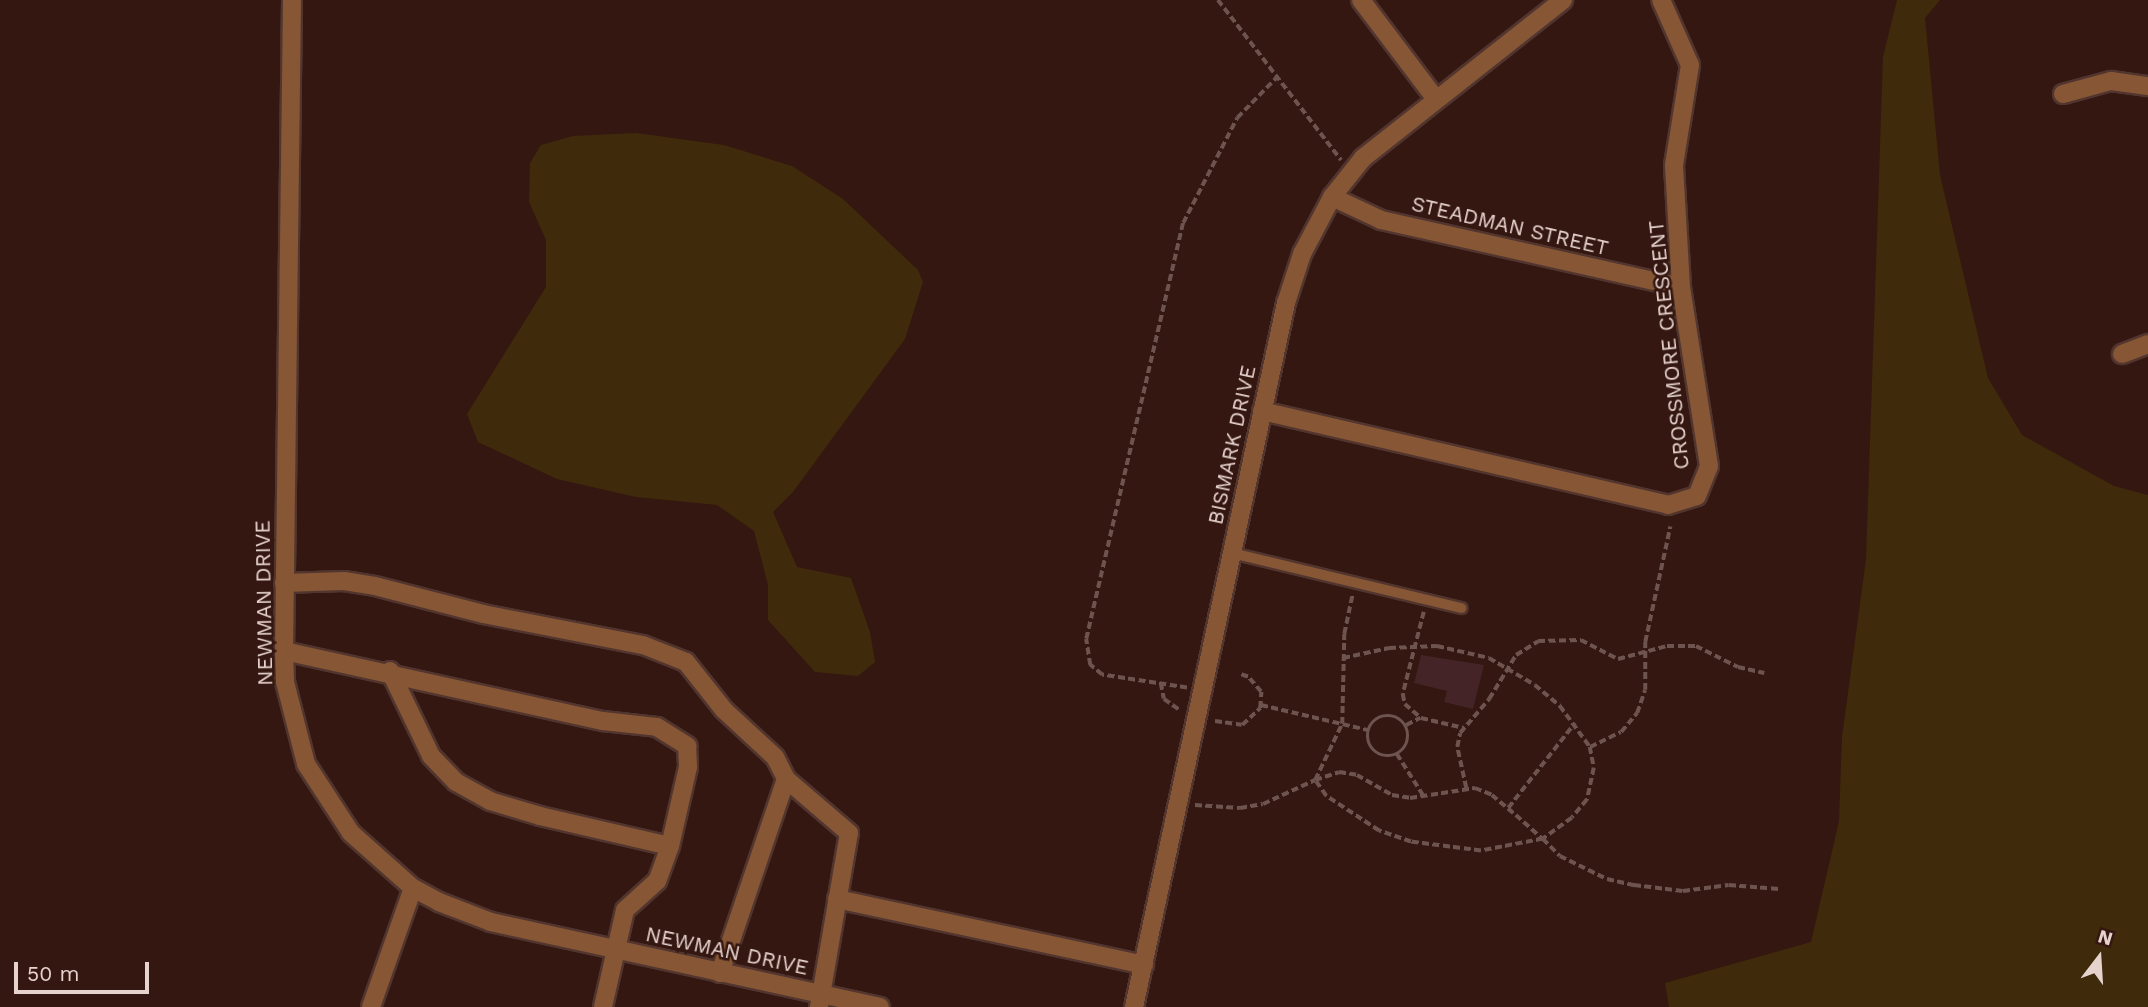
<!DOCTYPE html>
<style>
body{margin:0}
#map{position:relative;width:2148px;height:1007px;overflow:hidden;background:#341710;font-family:"Work Sans",sans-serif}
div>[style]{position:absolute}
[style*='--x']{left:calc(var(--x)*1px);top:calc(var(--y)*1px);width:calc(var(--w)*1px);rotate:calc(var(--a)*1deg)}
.green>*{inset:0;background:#3f2a0b}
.building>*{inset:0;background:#442427}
.path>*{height:3.5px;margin-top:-1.75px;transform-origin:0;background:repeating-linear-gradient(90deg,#6e544e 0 7px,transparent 0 10.5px)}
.path>.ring{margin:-1.75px;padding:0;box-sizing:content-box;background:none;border:3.5px solid #6e544e;border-radius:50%}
.roads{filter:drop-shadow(2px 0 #51352e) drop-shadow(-2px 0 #51352e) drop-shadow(0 2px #51352e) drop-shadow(0 -2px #51352e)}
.service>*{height:10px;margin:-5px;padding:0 5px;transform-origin:5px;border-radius:5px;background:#865635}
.minor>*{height:18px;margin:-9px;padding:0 9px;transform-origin:9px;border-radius:9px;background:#865635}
.tertiary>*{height:18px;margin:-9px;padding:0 9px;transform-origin:9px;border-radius:9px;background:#865635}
span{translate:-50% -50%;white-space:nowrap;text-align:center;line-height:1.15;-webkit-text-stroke:5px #341710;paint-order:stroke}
.street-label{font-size:21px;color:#e7d3cd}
.north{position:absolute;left:2064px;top:923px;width:70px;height:70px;-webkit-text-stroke:5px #341710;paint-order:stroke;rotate:17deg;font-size:19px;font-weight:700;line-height:28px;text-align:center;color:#e7d3cd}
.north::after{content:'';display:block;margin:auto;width:24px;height:32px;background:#e7d3cd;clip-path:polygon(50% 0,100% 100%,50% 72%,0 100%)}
.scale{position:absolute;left:14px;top:962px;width:135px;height:32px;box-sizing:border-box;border:4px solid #e7d3cd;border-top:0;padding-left:9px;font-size:21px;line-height:24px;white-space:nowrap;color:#e7d3cd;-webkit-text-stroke:5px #341710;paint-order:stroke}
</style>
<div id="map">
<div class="green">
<i style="clip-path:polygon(1897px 0,1940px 0,1925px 18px,1940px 175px,1988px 378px,2022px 435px,2114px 486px,2148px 495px,2148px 1007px,1669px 1007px,1665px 983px,1811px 942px,1839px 821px,1842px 737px,1866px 559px,1883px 57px)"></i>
<i style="clip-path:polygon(636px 133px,724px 145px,792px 166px,843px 199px,918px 270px,923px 282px,905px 339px,793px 492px,773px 512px,797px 567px,851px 578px,870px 632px,875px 662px,858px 676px,815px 672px,768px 620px,768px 585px,754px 531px,717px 505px,636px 497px,557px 479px,478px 442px,467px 414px,546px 287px,546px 240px,529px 202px,530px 163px,541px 145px,573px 136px)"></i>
</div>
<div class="building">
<i style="clip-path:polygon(1421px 655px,1484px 665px,1473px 709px,1444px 702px,1447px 691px,1414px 683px)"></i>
</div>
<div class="path">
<i style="--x:1218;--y:0;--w:202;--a:52.4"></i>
<i style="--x:1424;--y:612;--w:85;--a:104.4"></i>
<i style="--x:1403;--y:694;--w:10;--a:79"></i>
<i style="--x:1405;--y:704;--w:21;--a:41"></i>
<i style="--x:1421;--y:718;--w:44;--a:13.1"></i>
<i style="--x:1343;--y:658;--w:47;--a:-12.3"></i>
<i style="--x:1389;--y:648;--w:48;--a:-2.4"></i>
<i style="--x:1437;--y:646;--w:53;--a:13"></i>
<i style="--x:1489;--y:658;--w:53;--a:30.4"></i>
<i style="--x:1535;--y:685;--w:33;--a:40"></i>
<i style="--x:1560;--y:706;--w:51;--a:53.8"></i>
<i style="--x:1590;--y:747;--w:21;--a:79"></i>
<i style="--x:1594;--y:768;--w:33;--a:102"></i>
<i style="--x:1587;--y:800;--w:23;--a:130"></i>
<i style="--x:1572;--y:818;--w:36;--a:144"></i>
<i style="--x:1543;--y:839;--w:63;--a:169"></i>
<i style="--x:1481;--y:851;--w:71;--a:-172.7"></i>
<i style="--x:1411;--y:842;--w:34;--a:-161"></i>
<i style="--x:1379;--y:831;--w:64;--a:-146.6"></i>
<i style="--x:1326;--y:796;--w:19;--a:-125"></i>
<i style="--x:1315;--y:780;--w:25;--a:-18"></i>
<i style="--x:1339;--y:772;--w:18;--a:9"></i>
<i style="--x:1357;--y:775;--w:40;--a:29.7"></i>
<i style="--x:1392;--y:795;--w:18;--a:9"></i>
<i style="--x:1410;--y:798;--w:66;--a:-8.7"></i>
<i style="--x:1475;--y:788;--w:18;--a:22"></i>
<i style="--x:1492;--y:795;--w:31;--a:40"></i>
<i style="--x:1516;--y:815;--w:36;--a:42"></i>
<i style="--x:1543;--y:839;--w:24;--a:45"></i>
<i style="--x:1560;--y:856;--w:52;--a:26.1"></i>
<i style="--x:1607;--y:879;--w:28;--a:13"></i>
<i style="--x:1634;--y:885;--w:49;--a:7"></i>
<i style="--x:1683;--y:891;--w:46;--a:-7.4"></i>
<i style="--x:1729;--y:885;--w:50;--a:4.6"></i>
<i style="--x:1161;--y:683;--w:16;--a:79"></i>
<i style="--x:1164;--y:699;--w:19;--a:35"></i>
<i style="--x:1187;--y:688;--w:86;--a:-171.3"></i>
<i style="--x:1102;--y:675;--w:16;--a:-140"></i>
<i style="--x:1090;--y:665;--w:26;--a:-99"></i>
<i style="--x:1086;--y:639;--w:427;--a:-76.9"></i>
<i style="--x:1183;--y:223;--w:118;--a:-62.8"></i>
<i style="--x:1237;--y:118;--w:57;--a:-45.7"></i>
<i style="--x:1261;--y:705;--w:110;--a:13.2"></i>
<i class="ring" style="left:1368px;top:716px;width:36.5px;height:36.5px"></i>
<i style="--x:1215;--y:721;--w:27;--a:8"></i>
<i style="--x:1242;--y:725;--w:25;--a:-43"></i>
<i style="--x:1260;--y:708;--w:16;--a:-86"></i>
<i style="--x:1261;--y:692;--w:20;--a:-131"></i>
<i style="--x:1248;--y:677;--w:9;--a:-162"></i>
<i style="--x:1406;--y:725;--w:16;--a:-27"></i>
<i style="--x:1590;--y:747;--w:34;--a:-26"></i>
<i style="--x:1621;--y:732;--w:25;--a:-50"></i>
<i style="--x:1637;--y:713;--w:24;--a:-71"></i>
<i style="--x:1645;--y:690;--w:48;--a:-90"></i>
<i style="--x:1645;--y:642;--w:118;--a:-77.7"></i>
<i style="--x:1397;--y:754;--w:49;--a:57.6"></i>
<i style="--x:1466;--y:788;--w:42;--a:-102.4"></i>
<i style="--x:1457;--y:747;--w:14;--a:-78"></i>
<i style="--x:1460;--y:733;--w:45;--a:-49.5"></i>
<i style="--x:1489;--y:699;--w:52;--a:-58.5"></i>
<i style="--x:1516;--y:655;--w:26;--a:-32"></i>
<i style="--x:1538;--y:641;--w:43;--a:-1.3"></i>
<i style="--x:1581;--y:640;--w:42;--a:27.2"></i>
<i style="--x:1618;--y:659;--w:51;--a:-14.9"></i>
<i style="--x:1667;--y:646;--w:29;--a:0"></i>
<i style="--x:1696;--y:646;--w:47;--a:26.6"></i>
<i style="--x:1738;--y:667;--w:27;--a:13"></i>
<i style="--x:1195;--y:805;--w:45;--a:3.8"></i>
<i style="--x:1240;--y:808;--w:23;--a:-10"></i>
<i style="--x:1263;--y:804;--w:57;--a:-24.8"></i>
<i style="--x:1315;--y:780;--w:62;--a:-64.3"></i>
<i style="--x:1342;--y:724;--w:90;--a:-88.7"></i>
<i style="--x:1344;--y:634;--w:39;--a:-78"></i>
<i style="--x:1508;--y:808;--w:108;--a:-51.8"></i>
</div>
<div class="roads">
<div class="service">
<i style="--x:1232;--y:553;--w:236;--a:13.5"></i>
</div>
<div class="minor">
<i style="--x:292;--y:0;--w:651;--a:90.7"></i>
<i style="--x:284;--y:651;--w:31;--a:88"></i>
<i style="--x:285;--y:682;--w:85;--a:75.6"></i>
<i style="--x:306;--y:764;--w:82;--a:56.9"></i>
<i style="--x:351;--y:833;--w:83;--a:41.6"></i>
<i style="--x:413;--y:888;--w:30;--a:28"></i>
<i style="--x:439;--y:902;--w:56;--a:21"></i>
<i style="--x:491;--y:922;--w:398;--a:12.3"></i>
<i style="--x:1361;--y:0;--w:124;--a:52.9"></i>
<i style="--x:2063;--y:94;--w:50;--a:-15.2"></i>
<i style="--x:2111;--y:81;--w:37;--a:8"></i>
<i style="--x:1332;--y:197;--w:54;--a:25.1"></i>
<i style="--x:1381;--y:220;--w:307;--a:12.6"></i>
<i style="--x:2122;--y:354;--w:28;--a:-21"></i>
<i style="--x:1262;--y:411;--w:417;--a:13"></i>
<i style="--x:1668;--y:505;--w:30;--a:-17"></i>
<i style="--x:1697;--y:496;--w:32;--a:-68"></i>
<i style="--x:1709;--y:466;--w:181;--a:-98.9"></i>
<i style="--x:1681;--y:287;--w:122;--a:-93.3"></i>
<i style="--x:1674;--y:165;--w:101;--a:-80.9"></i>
<i style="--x:1690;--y:65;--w:71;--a:-114"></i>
<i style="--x:284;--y:583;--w:60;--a:-1.9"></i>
<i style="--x:344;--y:581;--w:31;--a:9"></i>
<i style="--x:375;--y:586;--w:112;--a:14.5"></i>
<i style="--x:483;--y:614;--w:163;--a:11"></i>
<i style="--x:643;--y:645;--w:46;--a:21.6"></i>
<i style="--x:686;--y:662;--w:61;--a:51.6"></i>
<i style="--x:724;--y:710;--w:69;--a:42.7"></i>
<i style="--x:775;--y:757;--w:25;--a:63"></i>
<i style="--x:786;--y:779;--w:205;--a:108.8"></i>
<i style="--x:284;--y:651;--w:327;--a:12.4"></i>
<i style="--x:603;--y:721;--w:54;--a:6.3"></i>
<i style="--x:657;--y:727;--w:36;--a:32"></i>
<i style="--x:687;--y:746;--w:21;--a:87"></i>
<i style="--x:688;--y:767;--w:81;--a:102.8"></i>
<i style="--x:670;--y:846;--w:37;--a:110"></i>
<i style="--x:657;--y:881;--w:43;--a:137.8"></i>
<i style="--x:625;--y:910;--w:99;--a:102.8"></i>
<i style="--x:390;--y:671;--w:94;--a:64.2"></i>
<i style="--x:431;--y:756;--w:36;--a:46"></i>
<i style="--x:456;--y:782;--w:39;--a:29"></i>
<i style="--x:490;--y:801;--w:52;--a:16.7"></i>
<i style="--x:540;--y:816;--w:133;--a:13"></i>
<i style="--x:786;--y:779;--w:83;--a:40.6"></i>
<i style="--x:849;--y:833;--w:177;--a:99.8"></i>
<i style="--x:837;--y:899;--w:314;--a:12.1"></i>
<i style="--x:371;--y:1007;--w:126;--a:-70.6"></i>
</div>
<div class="tertiary">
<i style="--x:1134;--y:1007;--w:720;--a:-77.82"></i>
<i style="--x:1286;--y:303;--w:52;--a:-71.9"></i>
<i style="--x:1302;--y:254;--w:64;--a:-62.2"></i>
<i style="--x:1332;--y:197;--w:50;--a:-51.5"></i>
<i style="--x:1363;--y:158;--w:255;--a:-38.3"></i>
</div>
</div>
<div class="street-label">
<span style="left:1510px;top:226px;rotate:13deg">STEADMAN STREET</span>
<span style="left:1669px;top:345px;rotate:-96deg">CROSSMORE CRESCENT</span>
<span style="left:1232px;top:445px;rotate:-78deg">BISMARK DRIVE</span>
<span style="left:264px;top:603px;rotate:-91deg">NEWMAN DRIVE</span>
<span style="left:727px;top:951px;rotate:12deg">NEWMAN DRIVE</span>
</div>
<div class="north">N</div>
<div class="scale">50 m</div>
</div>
